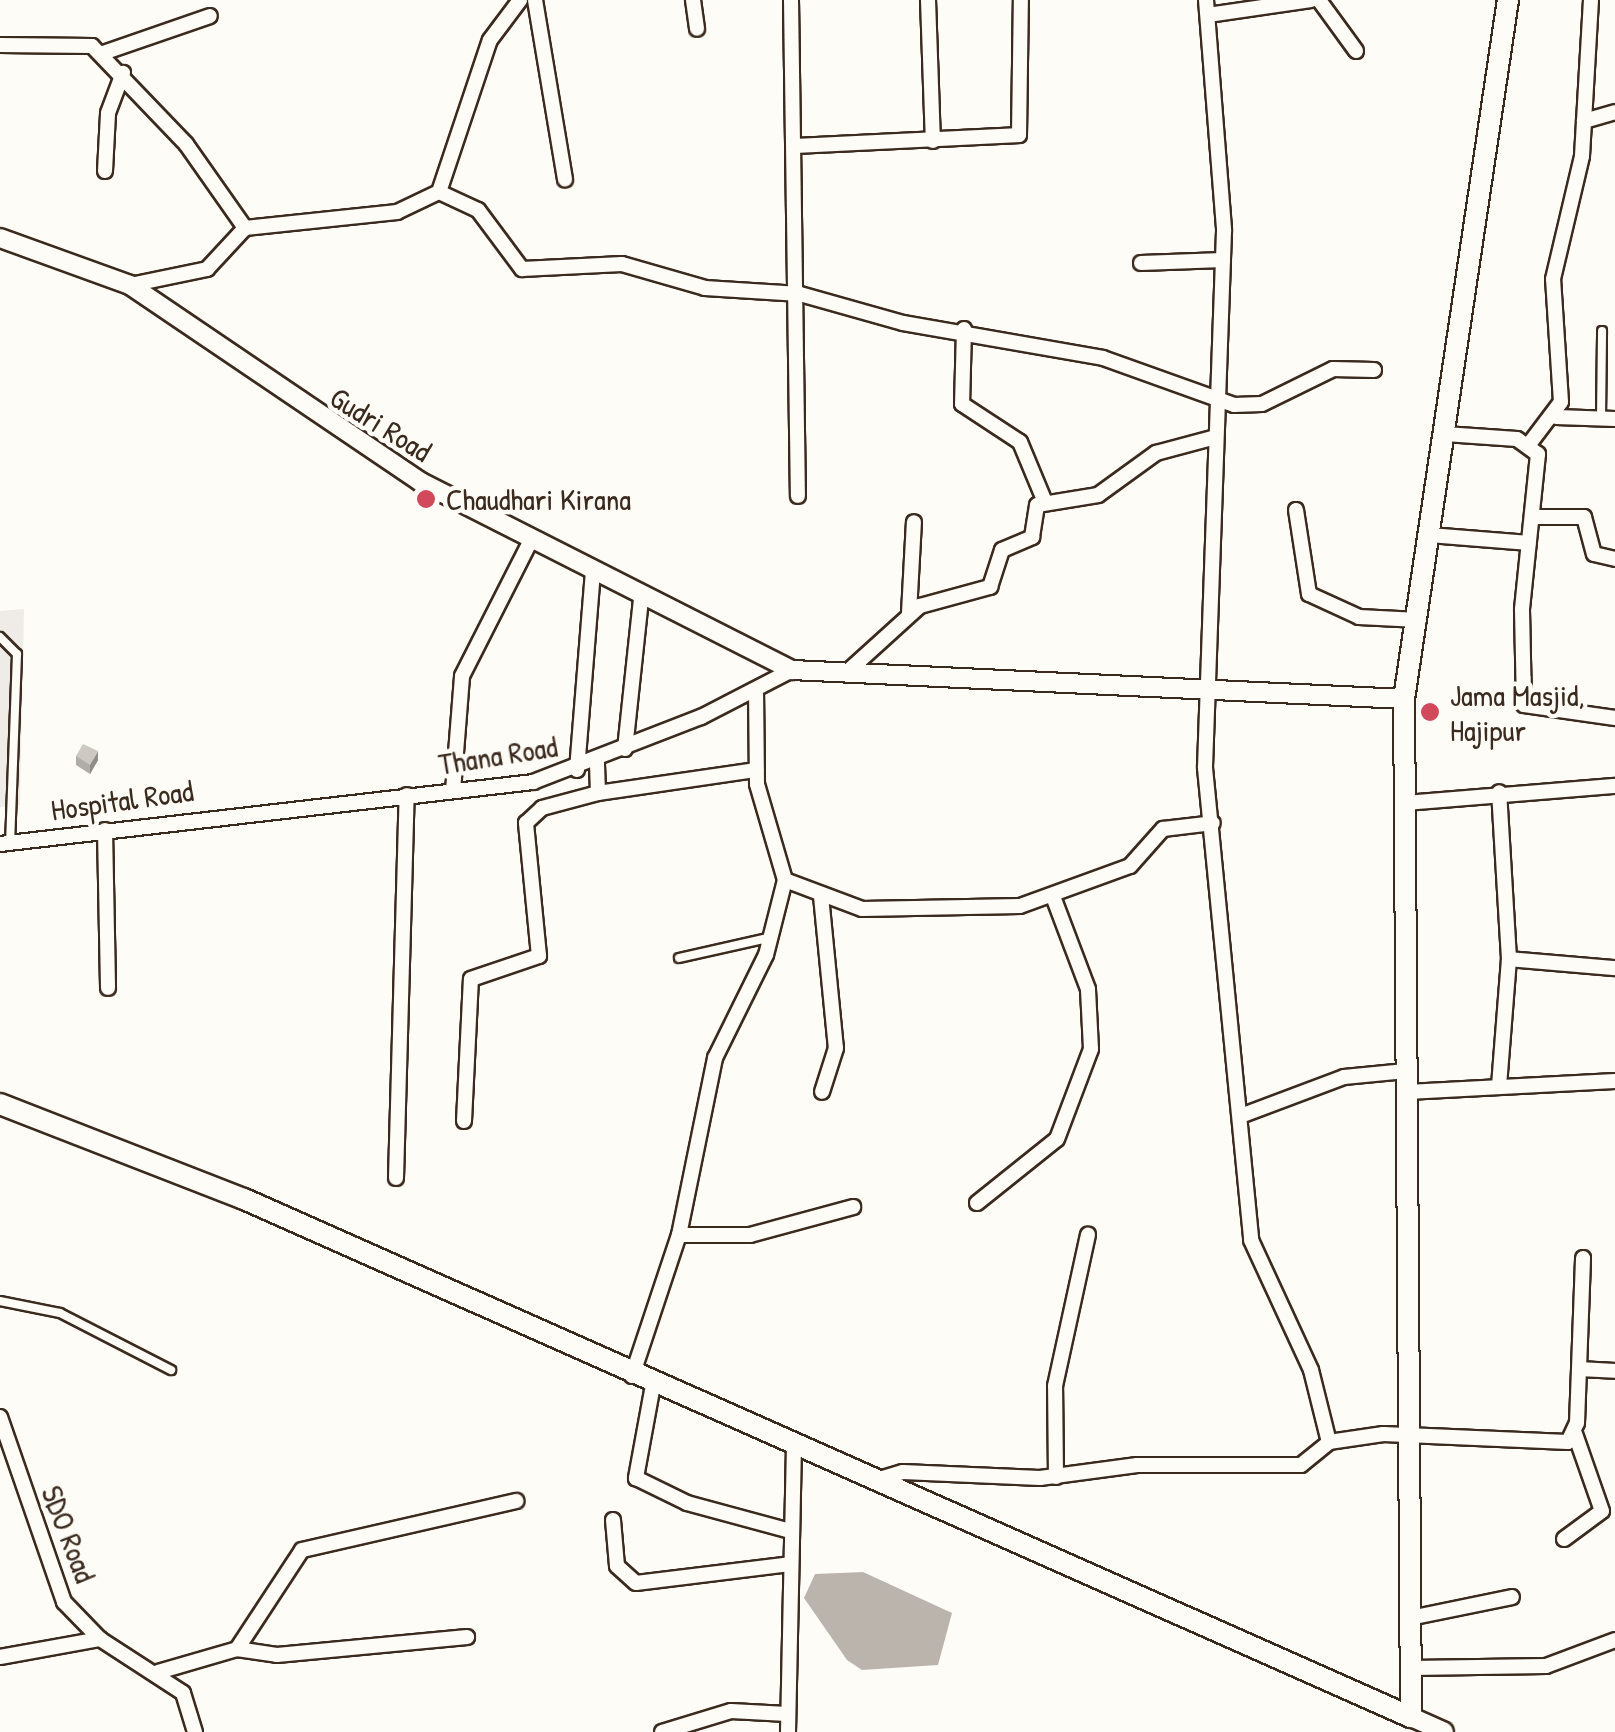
<!DOCTYPE html>
<style>
body{margin:0}
#map{position:relative;width:1615px;height:1732px;overflow:hidden;background:#fdfcf7;font-family:"Patrick Hand",sans-serif}
div>[style]{position:absolute}
[style*='--x']{left:calc(var(--x)*1px);top:calc(var(--y)*1px);width:calc(var(--w)*1px);rotate:calc(var(--a)*1deg)}
.built>*{inset:0;background:#efece7}
.water>*{inset:0;background:#bbb4ad}
.roads{filter:drop-shadow(2px 0 #3b2a1e) drop-shadow(-2px 0 #3b2a1e) drop-shadow(0 2px #3b2a1e) drop-shadow(0 -2px #3b2a1e)}
.service>*{height:8px;margin:-4px;padding:0 4px;transform-origin:4px;border-radius:4px;background:#fdfcf7}
.minor>*{height:14px;margin:-7px;padding:0 7px;transform-origin:7px;border-radius:7px;background:#fdfcf7}
.tertiary>*{height:18px;margin:-9px;padding:0 9px;transform-origin:9px;border-radius:9px;background:#fdfcf7}
.secondary>*{height:20px;margin:-10px;padding:0 10px;transform-origin:10px;border-radius:10px;background:#fdfcf7}
.wall>*{inset:0;background:#b0aca7}
.shaded-wall>*{inset:0;background:#908c88}
.building>*{inset:0;background:#cdc8c2}
.dots>*{width:28px;height:28px;translate:-50% -50%;box-sizing:border-box;border:5px solid #fdfcf7;border-radius:50%}
span{translate:-50% -50%;white-space:nowrap;text-align:center;line-height:1.15;-webkit-text-stroke:9px #fdfcf7;paint-order:stroke}
.street-label{font-size:30px;color:#3b2a1e}
.poi-label{font-size:30px;color:#3b2a1e}
.left{translate:0 -50%;text-align:left}
</style>
<div id="map">
<div class="built">
<i style="clip-path:polygon(24px 609px,20px 805px,0 807px,0 611px)"></i>
</div>
<div class="water">
<i style="clip-path:polygon(863px 1572px,952px 1613px,938px 1665px,862px 1670px,847px 1660px,804px 1598px,815px 1574px)"></i>
</div>
<div class="roads">
<div class="service">
<i style="--x:1601;--y:418;--w:87;--a:-89.3"></i>
<i style="--x:0;--y:637;--w:24;--a:45"></i>
<i style="--x:17;--y:654;--w:189;--a:92.1"></i>
<i style="--x:679;--y:958;--w:95;--a:-12.7"></i>
<i style="--x:0;--y:1301;--w:61;--a:11.3"></i>
<i style="--x:60;--y:1313;--w:125;--a:27.2"></i>
</div>
<div class="minor">
<i style="--x:535;--y:0;--w:182;--a:80.5"></i>
<i style="--x:693;--y:0;--w:29;--a:82"></i>
<i style="--x:791;--y:0;--w:496;--a:89.2"></i>
<i style="--x:928;--y:0;--w:141;--a:88"></i>
<i style="--x:1206;--y:0;--w:232;--a:85.5"></i>
<i style="--x:1224;--y:231;--w:537;--a:92.03"></i>
<i style="--x:1205;--y:768;--w:474;--a:84.4"></i>
<i style="--x:1251;--y:1240;--w:143;--a:65.2"></i>
<i style="--x:1311;--y:1370;--w:74;--a:76"></i>
<i style="--x:1319;--y:0;--w:63;--a:54"></i>
<i style="--x:1208;--y:15;--w:104;--a:-8.3"></i>
<i style="--x:0;--y:45;--w:92;--a:0.6"></i>
<i style="--x:92;--y:46;--w:136;--a:46.2"></i>
<i style="--x:186;--y:144;--w:103;--a:54.9"></i>
<i style="--x:103;--y:53;--w:113;--a:-19.1"></i>
<i style="--x:1584;--y:121;--w:32;--a:-16"></i>
<i style="--x:797;--y:146;--w:222;--a:-2.8"></i>
<i style="--x:1019;--y:135;--w:135;--a:-89.2"></i>
<i style="--x:105;--y:171;--w:58;--a:-87"></i>
<i style="--x:108;--y:113;--w:43;--a:-69.4"></i>
<i style="--x:439;--y:192;--w:43;--a:24.8"></i>
<i style="--x:478;--y:210;--w:74;--a:53.3"></i>
<i style="--x:522;--y:269;--w:100;--a:-2.9"></i>
<i style="--x:622;--y:264;--w:86;--a:16.1"></i>
<i style="--x:705;--y:288;--w:95;--a:3.6"></i>
<i style="--x:800;--y:294;--w:107;--a:15.7"></i>
<i style="--x:903;--y:323;--w:203;--a:9.9"></i>
<i style="--x:1103;--y:358;--w:139;--a:19.7"></i>
<i style="--x:1234;--y:405;--w:28;--a:-2"></i>
<i style="--x:1262;--y:404;--w:79;--a:-26.2"></i>
<i style="--x:1333;--y:369;--w:41;--a:1.4"></i>
<i style="--x:1141;--y:263;--w:82;--a:-2.1"></i>
<i style="--x:130;--y:285;--w:79;--a:-11.7"></i>
<i style="--x:207;--y:269;--w:56;--a:-47.2"></i>
<i style="--x:245;--y:228;--w:153;--a:-6"></i>
<i style="--x:397;--y:212;--w:47;--a:-25.5"></i>
<i style="--x:439;--y:192;--w:160;--a:-71.5"></i>
<i style="--x:490;--y:40;--w:50;--a:-53.1"></i>
<i style="--x:964;--y:329;--w:75;--a:91.5"></i>
<i style="--x:962;--y:404;--w:69;--a:33.2"></i>
<i style="--x:1020;--y:442;--w:65;--a:67.4"></i>
<i style="--x:1556;--y:417;--w:59;--a:1.9"></i>
<i style="--x:1445;--y:434;--w:72;--a:4"></i>
<i style="--x:1517;--y:439;--w:26;--a:36"></i>
<i style="--x:1538;--y:454;--w:157;--a:95.9"></i>
<i style="--x:1522;--y:610;--w:95;--a:88.8"></i>
<i style="--x:1524;--y:705;--w:92;--a:8.1"></i>
<i style="--x:1530;--y:443;--w:51;--a:-52.9"></i>
<i style="--x:1561;--y:402;--w:123;--a:-93.7"></i>
<i style="--x:1553;--y:279;--w:126;--a:-76.7"></i>
<i style="--x:1582;--y:156;--w:156;--a:-86.7"></i>
<i style="--x:1296;--y:510;--w:85;--a:81.2"></i>
<i style="--x:1309;--y:594;--w:55;--a:24.7"></i>
<i style="--x:1359;--y:617;--w:60;--a:2.9"></i>
<i style="--x:1534;--y:517;--w:50;--a:0"></i>
<i style="--x:1584;--y:517;--w:38;--a:75"></i>
<i style="--x:1594;--y:554;--w:22;--a:13"></i>
<i style="--x:1430;--y:535;--w:99;--a:4.6"></i>
<i style="--x:909;--y:613;--w:91;--a:-86.9"></i>
<i style="--x:846;--y:673;--w:100;--a:-42.2"></i>
<i style="--x:920;--y:606;--w:73;--a:-15.2"></i>
<i style="--x:990;--y:587;--w:39;--a:-72"></i>
<i style="--x:1002;--y:550;--w:33;--a:-23"></i>
<i style="--x:1032;--y:537;--w:32;--a:-81"></i>
<i style="--x:1037;--y:505;--w:62;--a:-9.3"></i>
<i style="--x:1098;--y:495;--w:72;--a:-35.9"></i>
<i style="--x:1156;--y:453;--w:58;--a:-15"></i>
<i style="--x:625;--y:749;--w:151;--a:-83.9"></i>
<i style="--x:577;--y:770;--w:198;--a:-85.4"></i>
<i style="--x:453;--y:791;--w:115;--a:-85.5"></i>
<i style="--x:462;--y:676;--w:153;--a:-63.1"></i>
<i style="--x:598;--y:793;--w:160;--a:-8.3"></i>
<i style="--x:1406;--y:803;--w:210;--a:-4.7"></i>
<i style="--x:105;--y:830;--w:158;--a:88.9"></i>
<i style="--x:0;--y:844;--w:537;--a:-6.63"></i>
<i style="--x:533;--y:782;--w:180;--a:-21.2"></i>
<i style="--x:701;--y:717;--w:102;--a:-27.3"></i>
<i style="--x:785;--y:880;--w:82;--a:20.6"></i>
<i style="--x:862;--y:909;--w:158;--a:-1.1"></i>
<i style="--x:1020;--y:906;--w:117;--a:-20"></i>
<i style="--x:1130;--y:866;--w:50;--a:-48.3"></i>
<i style="--x:1163;--y:829;--w:50;--a:-6.8"></i>
<i style="--x:821;--y:896;--w:153;--a:84.4"></i>
<i style="--x:836;--y:1048;--w:46;--a:107.7"></i>
<i style="--x:1509;--y:959;--w:106;--a:4.9"></i>
<i style="--x:1499;--y:1086;--w:127;--a:-85.5"></i>
<i style="--x:1509;--y:959;--w:167;--a:-93.4"></i>
<i style="--x:1407;--y:1092;--w:208;--a:-3"></i>
<i style="--x:1243;--y:1115;--w:108;--a:-20.6"></i>
<i style="--x:1344;--y:1077;--w:62;--a:-5.5"></i>
<i style="--x:464;--y:1121;--w:142;--a:-87.2"></i>
<i style="--x:471;--y:979;--w:72;--a:-18.7"></i>
<i style="--x:539;--y:956;--w:134;--a:-95.6"></i>
<i style="--x:526;--y:823;--w:22;--a:-43"></i>
<i style="--x:542;--y:808;--w:58;--a:-15"></i>
<i style="--x:598;--y:793;--w:32;--a:-92"></i>
<i style="--x:396;--y:1178;--w:383;--a:-88.4"></i>
<i style="--x:977;--y:1203;--w:102;--a:-38.7"></i>
<i style="--x:1057;--y:1139;--w:96;--a:-69.3"></i>
<i style="--x:1091;--y:1049;--w:60;--a:-92.9"></i>
<i style="--x:1088;--y:989;--w:96;--a:-110.7"></i>
<i style="--x:679;--y:1235;--w:71;--a:0"></i>
<i style="--x:750;--y:1235;--w:107;--a:-15.2"></i>
<i style="--x:1579;--y:1369;--w:36;--a:3"></i>
<i style="--x:632;--y:1376;--w:149;--a:-71.6"></i>
<i style="--x:679;--y:1235;--w:181;--a:-78.5"></i>
<i style="--x:715;--y:1058;--w:115;--a:-63.7"></i>
<i style="--x:766;--y:955;--w:77;--a:-75.8"></i>
<i style="--x:785;--y:880;--w:100;--a:-106.3"></i>
<i style="--x:757;--y:784;--w:94;--a:-90.6"></i>
<i style="--x:653;--y:1385;--w:95;--a:100.4"></i>
<i style="--x:636;--y:1478;--w:57;--a:26.1"></i>
<i style="--x:687;--y:1503;--w:108;--a:15.1"></i>
<i style="--x:0;--y:1417;--w:196;--a:70.9"></i>
<i style="--x:64;--y:1602;--w:52;--a:45.8"></i>
<i style="--x:100;--y:1639;--w:99;--a:33"></i>
<i style="--x:183;--y:1693;--w:41;--a:72.9"></i>
<i style="--x:1056;--y:1477;--w:91;--a:-90.6"></i>
<i style="--x:1055;--y:1386;--w:155;--a:-77.7"></i>
<i style="--x:873;--y:1481;--w:31;--a:-17"></i>
<i style="--x:903;--y:1472;--w:137;--a:2.5"></i>
<i style="--x:1040;--y:1478;--w:98;--a:-7.6"></i>
<i style="--x:1137;--y:1465;--w:164;--a:0"></i>
<i style="--x:1301;--y:1465;--w:36;--a:-39"></i>
<i style="--x:1329;--y:1442;--w:55;--a:-8.4"></i>
<i style="--x:1383;--y:1434;--w:185;--a:2.5"></i>
<i style="--x:1568;--y:1442;--w:21;--a:-65"></i>
<i style="--x:1577;--y:1423;--w:165;--a:-87.9"></i>
<i style="--x:613;--y:1520;--w:46;--a:85"></i>
<i style="--x:617;--y:1566;--w:25;--a:42"></i>
<i style="--x:636;--y:1583;--w:155;--a:-7"></i>
<i style="--x:1564;--y:1539;--w:47;--a:-36.4"></i>
<i style="--x:1602;--y:1511;--w:82;--a:-109.3"></i>
<i style="--x:1410;--y:1618;--w:104;--a:-11.6"></i>
<i style="--x:237;--y:1649;--w:40;--a:8.5"></i>
<i style="--x:277;--y:1655;--w:191;--a:-5.4"></i>
<i style="--x:0;--y:1657;--w:102;--a:-10.2"></i>
<i style="--x:1411;--y:1668;--w:135;--a:-0.8"></i>
<i style="--x:1546;--y:1666;--w:74;--a:-20.6"></i>
<i style="--x:158;--y:1672;--w:82;--a:-16.2"></i>
<i style="--x:237;--y:1649;--w:118;--a:-56.7"></i>
<i style="--x:302;--y:1550;--w:220;--a:-12.9"></i>
<i style="--x:662;--y:1732;--w:72;--a:-16.9"></i>
<i style="--x:731;--y:1711;--w:56;--a:3.1"></i>
<i style="--x:788;--y:1732;--w:284;--a:-88.8"></i>
</div>
<div class="tertiary">
<i style="--x:0;--y:238;--w:138;--a:19.9"></i>
<i style="--x:130;--y:285;--w:351;--a:34.1"></i>
<i style="--x:421;--y:482;--w:416;--a:26.9"></i>
<i style="--x:792;--y:670;--w:613;--a:2.71"></i>
<i style="--x:1411;--y:1717;--w:36;--a:24"></i>
</div>
<div class="secondary">
<i style="--x:0;--y:1104;--w:262;--a:21.3"></i>
<i style="--x:244;--y:1199;--w:1277;--a:23.94"></i>
<i style="--x:1411;--y:1717;--w:1018;--a:-90.39"></i>
<i style="--x:1404;--y:699;--w:707;--a:-81.54"></i>
</div>
</div>
<div class="wall">
<i style="clip-path:polygon(76px 756px,98px 760px,90px 774px,76px 765px)"></i>
</div>
<div class="shaded-wall">
<i style="clip-path:polygon(98px 751px,98px 760px,90px 774px,90px 765px)"></i>
</div>
<div class="building">
<i style="clip-path:polygon(83px 744px,98px 751px,90px 765px,76px 756px)"></i>
</div>
<div class="dots">
<i style="left:426px;top:499px;background:#d1495b"></i>
<i style="left:1430px;top:712px;background:#d1495b"></i>
</div>
<div class="street-label">
<span style="left:381px;top:424px;rotate:32deg">Gudri Road</span>
<span style="left:498px;top:755px;rotate:-9deg">Thana Road</span>
<span style="left:122px;top:800px;rotate:-8deg">Hospital Road</span>
<span style="left:69px;top:1534px;rotate:69deg">SDO Road</span>
</div>
<div class="poi-label">
<span class="left" style="left:446px;top:499px">Chaudhari Kirana</span>
<span class="left" style="left:1450px;top:712px">Jama Masjid,<br>Hajipur</span>
</div>
</div>
